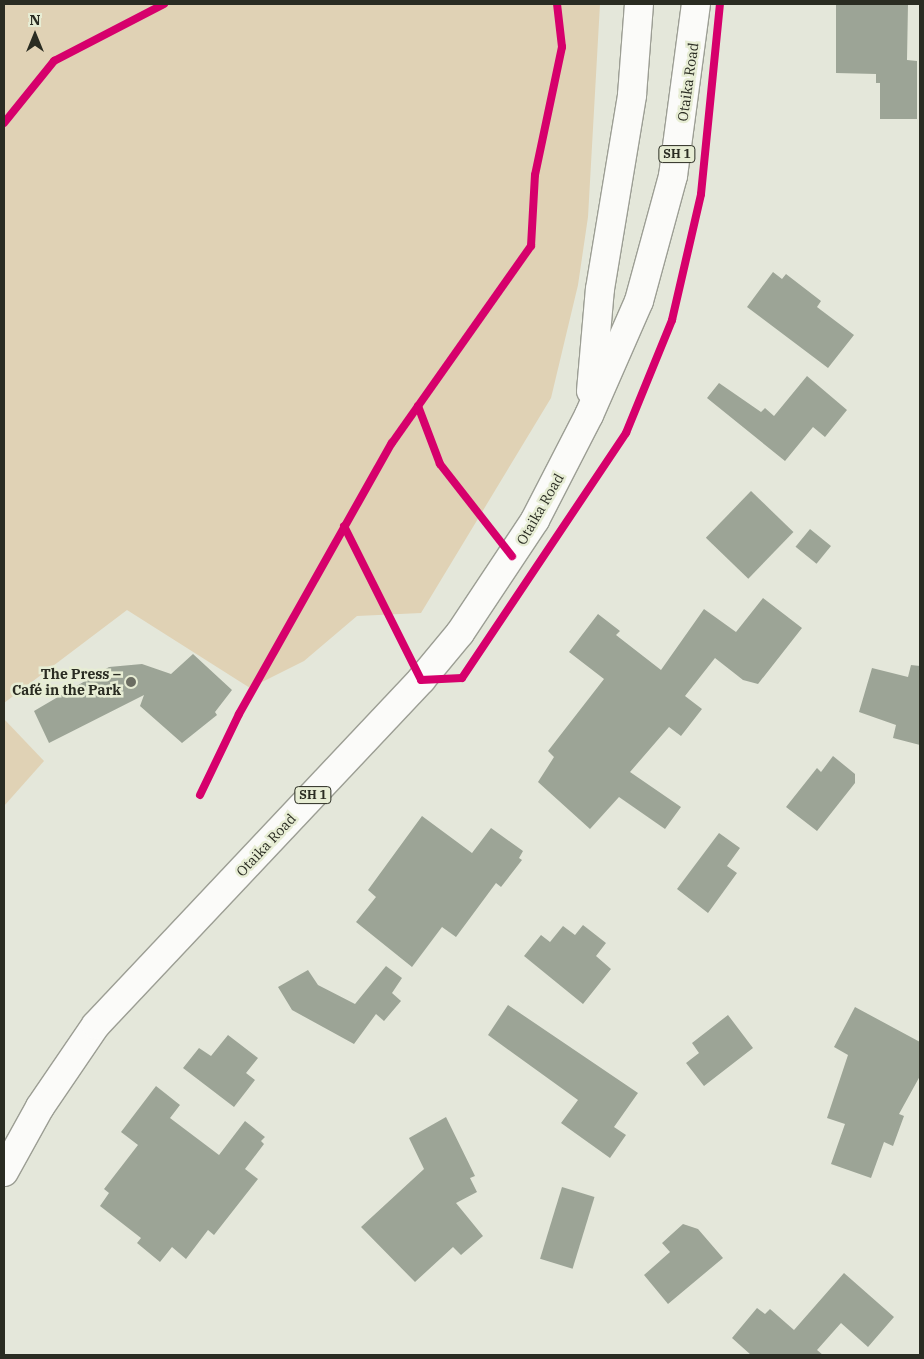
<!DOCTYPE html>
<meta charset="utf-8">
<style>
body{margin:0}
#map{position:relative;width:924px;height:1359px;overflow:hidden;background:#e4e7da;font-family:"IBM Plex Serif",serif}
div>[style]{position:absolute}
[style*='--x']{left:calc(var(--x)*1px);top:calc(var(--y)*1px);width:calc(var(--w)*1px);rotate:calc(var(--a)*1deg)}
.green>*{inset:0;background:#e0d2b5}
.building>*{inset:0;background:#9ca496;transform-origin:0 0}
.roads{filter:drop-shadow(1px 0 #9c9e94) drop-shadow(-1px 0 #9c9e94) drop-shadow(0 1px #9c9e94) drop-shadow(0 -1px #9c9e94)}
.highway>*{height:28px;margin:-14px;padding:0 14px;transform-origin:14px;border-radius:14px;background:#fbfbf9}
.cycleway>*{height:8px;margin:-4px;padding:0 4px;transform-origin:4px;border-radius:4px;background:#d6006c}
.dots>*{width:14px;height:14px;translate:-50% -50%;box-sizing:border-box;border:2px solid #e7edd4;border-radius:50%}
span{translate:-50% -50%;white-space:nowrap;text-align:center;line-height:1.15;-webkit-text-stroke:5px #e7edd4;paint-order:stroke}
.shield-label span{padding:1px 4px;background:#e7edd4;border:1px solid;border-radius:4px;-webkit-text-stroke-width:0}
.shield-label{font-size:12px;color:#2a2c22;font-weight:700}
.street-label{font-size:14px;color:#2a2c22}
.poi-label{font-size:14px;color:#2a2c22;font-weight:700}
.right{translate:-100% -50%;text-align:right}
.frame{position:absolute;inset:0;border:5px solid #2a2c22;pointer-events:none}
.north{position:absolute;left:10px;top:10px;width:50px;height:50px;-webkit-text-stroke:4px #e7edd4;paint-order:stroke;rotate:0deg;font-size:14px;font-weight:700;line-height:20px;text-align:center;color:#2a2c22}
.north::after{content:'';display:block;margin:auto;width:18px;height:22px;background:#2a2c22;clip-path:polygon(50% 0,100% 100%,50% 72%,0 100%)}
</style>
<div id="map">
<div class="green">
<i style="clip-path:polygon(4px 4px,600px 4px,588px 217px,578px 285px,551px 398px,421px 613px,357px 616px,304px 661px,250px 688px,127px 610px,4px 703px)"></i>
<i style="clip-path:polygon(4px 719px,44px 761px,4px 806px)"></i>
</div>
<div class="building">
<i style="clip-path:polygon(908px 4px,907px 60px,917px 61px,917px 119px,880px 119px,880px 83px,876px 83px,876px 74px,836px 73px,836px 5px)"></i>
<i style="clip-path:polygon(773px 272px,782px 279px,786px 274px,821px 301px,817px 307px,854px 335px,828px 368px,747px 307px)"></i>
<i style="clip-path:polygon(807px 376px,847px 410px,825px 437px,813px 427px,785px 461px,707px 398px,719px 383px,761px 412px,765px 408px,774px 416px)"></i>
<i style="left:751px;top:491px;width:59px;height:65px;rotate:44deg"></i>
<i style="left:810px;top:529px;width:27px;height:23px;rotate:39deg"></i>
<i style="clip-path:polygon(763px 598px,802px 628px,758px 684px,743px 680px,715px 658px,685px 696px,702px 709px,681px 736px,669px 727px,630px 772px,681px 807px,665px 829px,619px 797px,590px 829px,538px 782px,554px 757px,548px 751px,604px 679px,569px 652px,598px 614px,620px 631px,616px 635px,661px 670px,704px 609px,736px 632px)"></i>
<i style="clip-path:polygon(193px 654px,232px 690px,215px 712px,217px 715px,182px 743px,140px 706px,144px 695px,49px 743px,34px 711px,109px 667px,142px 664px,171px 674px)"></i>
<i style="clip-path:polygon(911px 665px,920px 666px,920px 745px,893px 738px,896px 725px,859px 712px,872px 668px,908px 677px)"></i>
<i style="clip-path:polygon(833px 756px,855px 774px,855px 783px,817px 831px,786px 807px,817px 768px,821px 772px)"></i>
<i style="clip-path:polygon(422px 816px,472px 853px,491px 828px,523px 851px,519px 858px,522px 860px,501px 887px,496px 883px,456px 937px,442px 927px,412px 967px,356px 922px,376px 897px,368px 890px)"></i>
<i style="clip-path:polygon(719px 833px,740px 848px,727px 866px,737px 873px,708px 913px,677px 889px)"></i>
<i style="clip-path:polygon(583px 925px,606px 943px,596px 956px,611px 969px,583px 1004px,524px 956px,541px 935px,550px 942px,563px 926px,575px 935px)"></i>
<i style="clip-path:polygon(386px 966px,402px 978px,392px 993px,401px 1001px,384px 1021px,376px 1014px,354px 1044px,292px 1010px,278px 987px,308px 970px,318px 985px,355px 1004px)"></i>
<i style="clip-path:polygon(508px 1005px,638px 1093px,614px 1127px,626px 1135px,610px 1158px,561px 1123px,578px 1100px,488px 1035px)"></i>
<i style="clip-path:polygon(855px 1007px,920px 1042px,920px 1076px,899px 1114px,904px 1116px,893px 1146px,884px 1142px,871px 1178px,831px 1164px,845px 1124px,827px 1118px,848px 1055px,834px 1047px)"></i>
<i style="clip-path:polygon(728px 1015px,753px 1048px,704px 1086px,686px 1063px,699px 1053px,692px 1043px)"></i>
<i style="clip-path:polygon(228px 1035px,258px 1058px,246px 1073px,255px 1080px,234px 1107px,183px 1068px,199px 1048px,211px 1056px)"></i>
<i style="clip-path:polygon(156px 1086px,180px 1105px,170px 1118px,219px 1155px,245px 1121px,265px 1137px,261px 1141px,264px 1144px,245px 1169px,258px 1179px,214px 1235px,208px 1230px,186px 1259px,172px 1247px,160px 1262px,137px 1243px,141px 1238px,100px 1206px,109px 1193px,104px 1189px,138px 1145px,121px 1132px)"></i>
<i style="clip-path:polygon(446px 1117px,475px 1176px,470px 1178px,477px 1192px,456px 1203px,483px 1236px,461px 1255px,453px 1247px,415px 1282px,361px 1227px,424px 1169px,409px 1138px)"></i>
<i style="left:562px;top:1187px;width:34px;height:75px;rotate:17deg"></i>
<i style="clip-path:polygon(683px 1224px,698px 1229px,723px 1258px,668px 1304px,644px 1275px,670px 1252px,662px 1243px)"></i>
<i style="clip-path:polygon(844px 1273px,894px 1317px,868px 1347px,841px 1323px,817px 1350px,823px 1355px,751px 1355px,732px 1338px,757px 1308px,765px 1314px,770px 1309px,794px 1330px)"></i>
</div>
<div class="roads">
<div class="highway">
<i style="--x:591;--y:391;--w:102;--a:-85"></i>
<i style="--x:600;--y:289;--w:197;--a:-80.6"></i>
<i style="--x:632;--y:95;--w:91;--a:-85.6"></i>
<i style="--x:4;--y:1172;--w:74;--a:-61"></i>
<i style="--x:40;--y:1107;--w:99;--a:-55.7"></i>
<i style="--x:96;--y:1025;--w:474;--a:-46.7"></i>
<i style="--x:421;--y:680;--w:61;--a:-50.3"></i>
<i style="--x:460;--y:633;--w:136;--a:-56.4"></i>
<i style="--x:535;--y:520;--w:118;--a:-62.8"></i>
<i style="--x:589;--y:415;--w:124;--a:-66.3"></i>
<i style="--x:639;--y:301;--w:130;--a:-74.8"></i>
<i style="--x:673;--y:176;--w:174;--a:-82.4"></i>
</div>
</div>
<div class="cycleway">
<i style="--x:4;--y:123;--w:80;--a:-51.1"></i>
<i style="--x:54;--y:61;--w:124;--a:-27.4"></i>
<i style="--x:418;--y:406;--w:62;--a:69.2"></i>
<i style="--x:440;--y:464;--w:117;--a:52"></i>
<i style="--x:344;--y:526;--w:172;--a:63.4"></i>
<i style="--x:421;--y:680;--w:41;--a:-2.8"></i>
<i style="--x:462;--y:678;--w:295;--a:-56.2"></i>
<i style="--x:626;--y:433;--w:122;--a:-67.8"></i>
<i style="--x:672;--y:320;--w:129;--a:-77"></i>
<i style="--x:701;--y:194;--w:191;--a:-84.3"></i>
<i style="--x:200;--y:795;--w:90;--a:-64.3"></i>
<i style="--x:239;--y:714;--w:311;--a:-60.6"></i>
<i style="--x:392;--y:443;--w:241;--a:-54.8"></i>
<i style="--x:531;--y:246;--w:71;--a:-86.8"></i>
<i style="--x:535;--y:175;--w:131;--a:-78.1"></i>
<i style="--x:562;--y:47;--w:43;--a:-96.6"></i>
</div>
<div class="dots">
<i style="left:131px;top:682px;background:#6b6d62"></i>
</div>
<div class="shield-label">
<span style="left:677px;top:154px">SH 1</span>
<span style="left:313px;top:795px">SH 1</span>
</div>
<div class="street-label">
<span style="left:688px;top:82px;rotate:-82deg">Otaika Road</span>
<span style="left:540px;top:509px;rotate:-60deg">Otaika Road</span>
<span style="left:266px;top:845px;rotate:-47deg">Otaika Road</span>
</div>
<div class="poi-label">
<span class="right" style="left:121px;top:682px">The Press –<br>Café in the Park</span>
</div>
<div class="frame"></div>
<div class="north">N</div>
</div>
